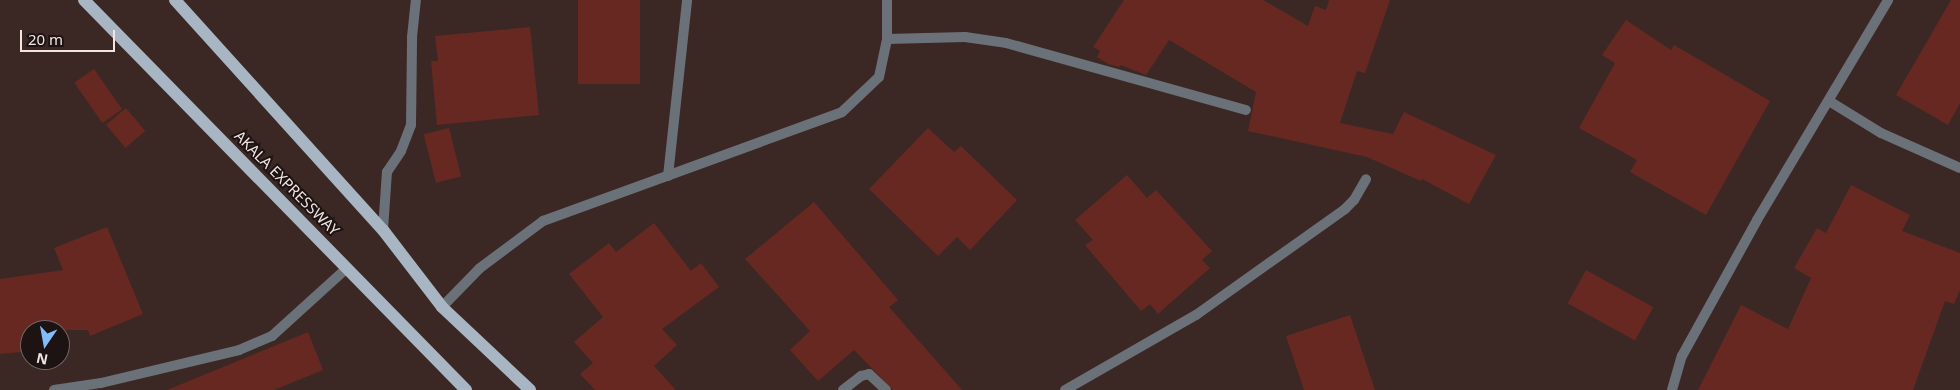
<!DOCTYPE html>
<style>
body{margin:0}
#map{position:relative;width:1960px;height:390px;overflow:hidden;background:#3b2825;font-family:"Noto Sans",sans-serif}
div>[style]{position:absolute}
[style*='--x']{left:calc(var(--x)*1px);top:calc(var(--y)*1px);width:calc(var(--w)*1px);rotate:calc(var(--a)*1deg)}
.building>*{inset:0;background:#662820;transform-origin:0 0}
.service>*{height:10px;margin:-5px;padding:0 5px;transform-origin:5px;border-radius:5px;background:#6b7178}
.minor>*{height:10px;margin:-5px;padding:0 5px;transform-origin:5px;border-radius:5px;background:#6b7178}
.primary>*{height:12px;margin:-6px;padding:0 6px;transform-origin:6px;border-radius:6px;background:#a8b5c3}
span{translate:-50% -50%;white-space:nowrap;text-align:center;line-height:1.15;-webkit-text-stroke:4px #1c1312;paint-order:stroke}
.street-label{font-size:15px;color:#f2e5e2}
.north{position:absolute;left:20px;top:320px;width:50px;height:50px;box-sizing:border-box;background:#1c1312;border:1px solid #726765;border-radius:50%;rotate:192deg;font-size:14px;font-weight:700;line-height:20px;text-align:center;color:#f2e5e2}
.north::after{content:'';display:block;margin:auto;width:18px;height:22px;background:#83bcfb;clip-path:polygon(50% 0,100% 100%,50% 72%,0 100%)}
.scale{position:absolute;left:20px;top:30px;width:95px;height:22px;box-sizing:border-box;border:2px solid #f2e5e2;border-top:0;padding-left:6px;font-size:15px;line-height:18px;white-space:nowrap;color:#f2e5e2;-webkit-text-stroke:4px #1c1312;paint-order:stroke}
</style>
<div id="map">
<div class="building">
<i style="left:578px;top:0;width:62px;height:84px"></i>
<i style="clip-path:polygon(1124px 0,1263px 0,1308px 26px,1315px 6px,1326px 10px,1329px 0,1390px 0,1365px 73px,1357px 71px,1340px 123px,1393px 134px,1404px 112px,1496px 155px,1469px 204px,1422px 179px,1421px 181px,1367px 157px,1248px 131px,1256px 92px,1169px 40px,1146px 75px,1121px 65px,1119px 67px,1108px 64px,1097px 57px,1100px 51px,1093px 47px)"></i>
<i style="clip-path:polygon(1951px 0,1960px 0,1960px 103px,1948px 125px,1896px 95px)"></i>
<i style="clip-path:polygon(1626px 20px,1671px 50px,1674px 45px,1770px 101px,1706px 215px,1630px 172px,1637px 160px,1579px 128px,1615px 63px,1602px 55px)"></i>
<i style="clip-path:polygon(530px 27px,539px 115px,437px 125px,431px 61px,438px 61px,435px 36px)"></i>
<i style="left:94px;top:69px;width:49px;height:24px;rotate:55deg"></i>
<i style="left:126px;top:108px;width:30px;height:26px;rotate:50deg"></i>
<i style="left:449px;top:128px;width:50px;height:26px;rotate:76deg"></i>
<i style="clip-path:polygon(928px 128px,954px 152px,961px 146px,1017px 200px,970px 250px,957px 237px,938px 256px,869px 189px)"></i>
<i style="clip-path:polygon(1127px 175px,1147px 198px,1156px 190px,1212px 251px,1202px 260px,1210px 268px,1158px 314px,1150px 304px,1141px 311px,1085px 245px,1093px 240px,1075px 220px)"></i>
<i style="clip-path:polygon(1851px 185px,1910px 215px,1902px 231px,1960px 253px,1960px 290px,1954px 304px,1945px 301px,1913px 390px,1698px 390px,1741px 305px,1788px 329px,1811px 278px,1794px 268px,1817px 228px,1826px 233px)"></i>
<i style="clip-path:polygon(814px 202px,898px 300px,889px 307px,962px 390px,893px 390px,854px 350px,818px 381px,790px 350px,810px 331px,745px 259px)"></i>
<i style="clip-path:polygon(654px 223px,691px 271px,701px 263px,719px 287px,662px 329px,677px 345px,654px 366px,676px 390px,595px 390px,580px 374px,593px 363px,574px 342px,603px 317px,569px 274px,609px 243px,616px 252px)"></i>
<i style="clip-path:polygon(107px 227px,143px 314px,90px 336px,88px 330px,30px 330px,30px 351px,0 354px,0 279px,63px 270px,54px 248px)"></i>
<i style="left:1586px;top:270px;width:77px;height:38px;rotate:29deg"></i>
<i style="clip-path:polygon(1350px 315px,1375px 390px,1304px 390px,1286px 336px)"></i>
<i style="clip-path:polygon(308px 332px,323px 370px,274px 390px,167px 390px)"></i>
</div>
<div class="service">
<i style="--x:843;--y:390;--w:23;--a:-38"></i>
<i style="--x:861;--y:376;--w:8;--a:-14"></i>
<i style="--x:869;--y:374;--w:23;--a:43"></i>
</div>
<div class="minor">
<i style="--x:887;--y:39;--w:78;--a:-1.5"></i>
<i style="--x:965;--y:37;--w:41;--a:8.3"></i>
<i style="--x:1006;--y:43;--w:249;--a:15.6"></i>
<i style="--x:1829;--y:101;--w:61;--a:31.6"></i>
<i style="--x:1881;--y:133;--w:86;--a:23.9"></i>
<i style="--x:668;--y:176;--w:177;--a:-83.8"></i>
<i style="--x:383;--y:230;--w:58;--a:-86.1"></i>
<i style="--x:387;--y:172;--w:25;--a:-56"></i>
<i style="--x:401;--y:151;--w:28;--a:-69"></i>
<i style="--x:411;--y:125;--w:88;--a:-89.3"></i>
<i style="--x:412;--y:37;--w:37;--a:-84"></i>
<i style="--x:442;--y:307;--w:54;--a:-45.7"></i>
<i style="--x:480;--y:268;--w:79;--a:-36.7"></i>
<i style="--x:543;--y:221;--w:318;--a:-20"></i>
<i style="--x:842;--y:112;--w:51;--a:-43.4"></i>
<i style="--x:879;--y:77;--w:39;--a:-78"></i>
<i style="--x:887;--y:39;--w:39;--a:-90"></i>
<i style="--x:54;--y:390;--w:48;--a:-8.5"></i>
<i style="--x:101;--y:383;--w:142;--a:-13.4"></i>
<i style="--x:239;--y:350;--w:36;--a:-23"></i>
<i style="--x:272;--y:336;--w:101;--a:-42.2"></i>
<i style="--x:1065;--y:390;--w:151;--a:-29.8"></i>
<i style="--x:1196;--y:315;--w:183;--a:-35.4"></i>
<i style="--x:1345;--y:209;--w:13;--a:-45"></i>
<i style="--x:1354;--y:200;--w:24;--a:-60"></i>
<i style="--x:1672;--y:390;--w:35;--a:-74"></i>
<i style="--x:1682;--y:356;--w:155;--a:-61.1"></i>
<i style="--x:1757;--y:220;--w:256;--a:-59.2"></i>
</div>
<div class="primary">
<i style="--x:84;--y:0;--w:546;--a:45.59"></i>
<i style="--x:175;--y:0;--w:310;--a:47.9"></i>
<i style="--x:383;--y:230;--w:97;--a:52.5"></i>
<i style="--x:442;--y:307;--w:121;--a:43.3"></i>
</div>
<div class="street-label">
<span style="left:287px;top:183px;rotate:45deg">AKALA EXPRESSWAY</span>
</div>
<div class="north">N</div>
<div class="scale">20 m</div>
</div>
